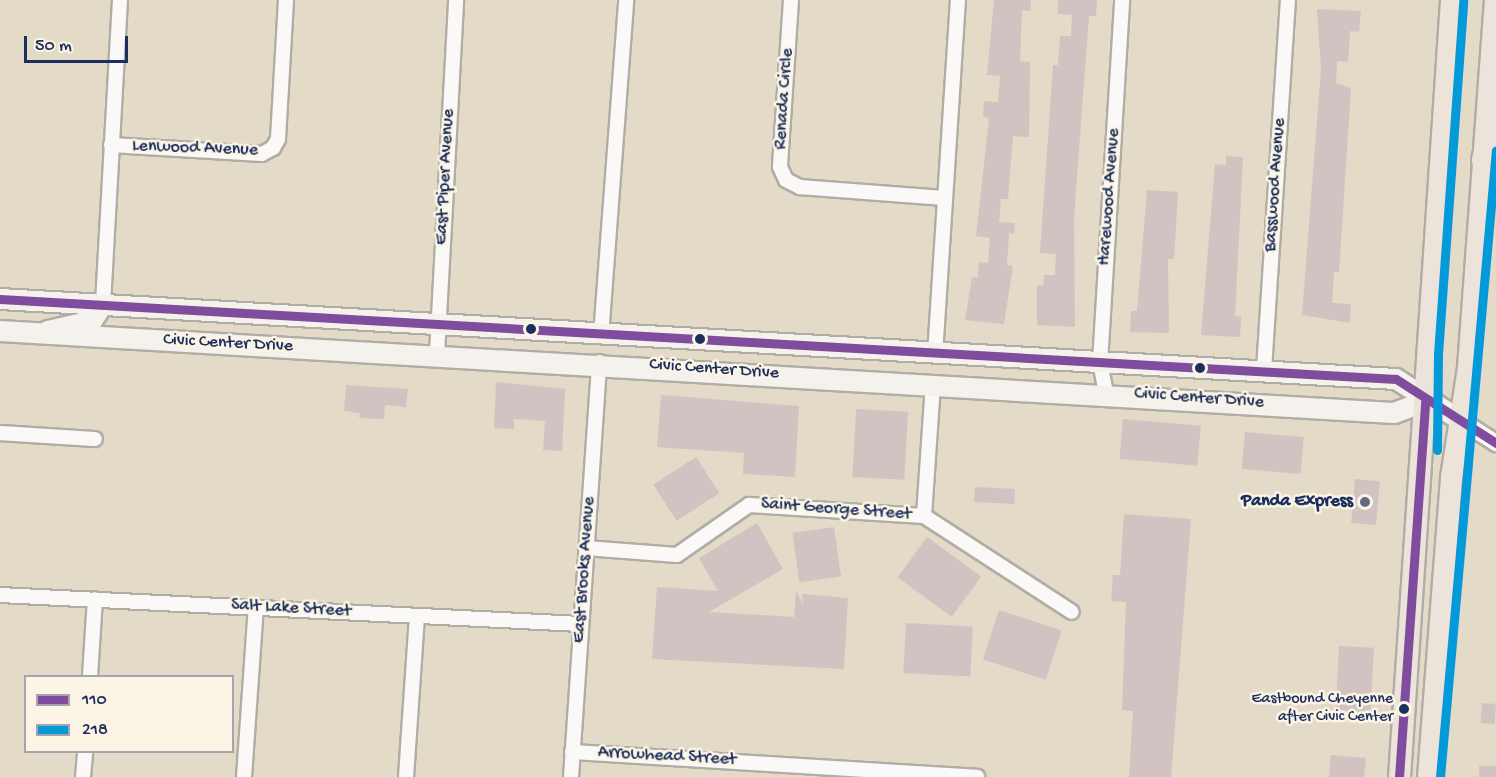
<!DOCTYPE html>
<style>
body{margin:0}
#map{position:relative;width:1496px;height:777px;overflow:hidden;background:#e3dac7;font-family:"Gochi Hand",sans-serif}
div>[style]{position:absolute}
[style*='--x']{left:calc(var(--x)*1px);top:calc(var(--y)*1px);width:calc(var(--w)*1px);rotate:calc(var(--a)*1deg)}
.building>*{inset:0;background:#d1c3c2;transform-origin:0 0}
.roads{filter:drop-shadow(2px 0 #b0ada5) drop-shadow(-2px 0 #b0ada5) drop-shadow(0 2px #b0ada5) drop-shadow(0 -2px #b0ada5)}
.minor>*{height:14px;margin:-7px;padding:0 7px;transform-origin:7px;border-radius:7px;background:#fbf9f7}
.tertiary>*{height:16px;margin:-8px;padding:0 8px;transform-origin:8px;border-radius:8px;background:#fbf9f7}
.secondary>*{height:20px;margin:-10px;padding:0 10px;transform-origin:10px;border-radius:10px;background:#f5f1ec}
.primary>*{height:21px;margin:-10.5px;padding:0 10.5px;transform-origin:10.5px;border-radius:10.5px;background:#ece3db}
.motorway>*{height:26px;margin:-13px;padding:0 13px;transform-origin:13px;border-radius:13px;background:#ece3db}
.bus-1>*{height:9px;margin:-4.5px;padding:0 4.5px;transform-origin:4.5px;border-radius:4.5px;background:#804c9e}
.bus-2>*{height:9px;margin:-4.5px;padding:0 4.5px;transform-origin:4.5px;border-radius:4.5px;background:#049ad9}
.dots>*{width:16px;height:16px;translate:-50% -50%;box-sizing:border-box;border:3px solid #fcf5e5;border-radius:50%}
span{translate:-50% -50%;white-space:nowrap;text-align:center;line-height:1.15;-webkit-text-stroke:5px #fcf5e5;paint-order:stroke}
.bus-label{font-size:16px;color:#1b2f5e}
.right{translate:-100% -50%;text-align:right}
.street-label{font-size:18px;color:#1b2f5e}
.poi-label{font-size:18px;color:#1b2f5e;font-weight:700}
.legend{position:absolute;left:24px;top:675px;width:210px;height:78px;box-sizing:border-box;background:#fcf5e5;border:2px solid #a2a6af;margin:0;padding:8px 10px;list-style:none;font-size:18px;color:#1b2f5e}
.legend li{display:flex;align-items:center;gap:12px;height:30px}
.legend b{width:30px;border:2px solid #a2a6af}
.scale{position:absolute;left:24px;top:36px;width:104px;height:27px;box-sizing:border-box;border:3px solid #1b2f5e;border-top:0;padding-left:8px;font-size:18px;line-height:21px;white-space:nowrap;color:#1b2f5e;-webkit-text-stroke:4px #fcf5e5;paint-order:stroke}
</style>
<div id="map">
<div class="building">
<i style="clip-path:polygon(994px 0,1031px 0,1030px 11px,1022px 10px,1020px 61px,1030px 62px,1029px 137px,1013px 136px,1008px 199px,1001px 199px,999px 222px,1015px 223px,1014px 234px,1009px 233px,1007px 265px,1013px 266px,1004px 324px,965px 320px,972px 277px,978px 278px,979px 262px,988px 263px,990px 238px,976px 236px,989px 118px,983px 117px,984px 101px,998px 102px,1000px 76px,987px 75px)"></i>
<i style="clip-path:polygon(1058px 0,1097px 0,1096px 16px,1089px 16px,1074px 217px,1075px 327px,1037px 325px,1037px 285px,1043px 285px,1044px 275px,1055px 275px,1056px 254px,1040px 253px,1053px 65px,1058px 65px,1060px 36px,1071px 36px,1072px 15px,1058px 14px)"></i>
<i style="clip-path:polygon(1317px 9px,1361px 11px,1359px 32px,1350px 31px,1348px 62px,1337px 61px,1336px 83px,1351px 88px,1339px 272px,1334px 272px,1332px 303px,1351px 304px,1350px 323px,1302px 315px,1321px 69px)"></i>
<i style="clip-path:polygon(1226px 156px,1243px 157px,1235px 316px,1241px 317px,1240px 337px,1201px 335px,1215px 164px,1226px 165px)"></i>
<i style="clip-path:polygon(1147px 190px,1178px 192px,1174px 259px,1168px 259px,1169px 333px,1130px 332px,1131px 311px,1137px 311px)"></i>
<i style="clip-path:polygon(496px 382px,565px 389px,562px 451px,543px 450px,545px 421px,514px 419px,514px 429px,494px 428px)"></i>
<i style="clip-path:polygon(346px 385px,408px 389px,406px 407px,385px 405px,384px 419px,359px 418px,360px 413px,344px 411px)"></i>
<i style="clip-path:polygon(661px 395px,799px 406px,795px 477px,743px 474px,744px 453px,657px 447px)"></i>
<i style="left:856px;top:409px;width:52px;height:68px;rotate:3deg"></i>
<i style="left:1123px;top:419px;width:78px;height:40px;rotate:5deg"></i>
<i style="left:1245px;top:432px;width:59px;height:37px;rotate:5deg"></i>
<i style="left:696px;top:457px;width:43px;height:51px;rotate:57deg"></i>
<i style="left:1355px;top:479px;width:25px;height:44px;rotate:5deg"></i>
<i style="left:975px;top:487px;width:40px;height:15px;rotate:3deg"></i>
<i style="clip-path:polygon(1124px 514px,1191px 519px,1171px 777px,1129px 777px,1133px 711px,1122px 710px,1126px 602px,1111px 601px,1113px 575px,1120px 575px)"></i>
<i style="clip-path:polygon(757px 523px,783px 569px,709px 612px,794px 617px,796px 591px,803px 604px,802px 594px,848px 598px,844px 669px,652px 659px,657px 587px,718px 591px,699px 558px)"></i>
<i style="left:834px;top:527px;width:50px;height:42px;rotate:82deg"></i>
<i style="left:927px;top:537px;width:67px;height:50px;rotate:36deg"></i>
<i style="left:999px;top:610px;width:66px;height:52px;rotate:18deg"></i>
<i style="left:906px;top:623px;width:67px;height:50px;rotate:3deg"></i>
<i style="left:1339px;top:646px;width:35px;height:64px;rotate:3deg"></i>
<i style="left:1482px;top:703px;width:14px;height:20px;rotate:4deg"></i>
<i style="clip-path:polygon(1331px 755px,1366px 758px,1364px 777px,1329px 777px)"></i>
<i style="left:1479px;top:766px;width:17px;height:11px"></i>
</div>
<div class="roads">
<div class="minor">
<i style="--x:791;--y:0;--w:167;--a:93.8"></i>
<i style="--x:780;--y:167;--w:14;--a:65"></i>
<i style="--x:786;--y:180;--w:16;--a:27"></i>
<i style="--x:800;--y:187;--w:144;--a:4.4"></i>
<i style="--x:111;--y:145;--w:151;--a:3.4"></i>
<i style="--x:262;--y:154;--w:13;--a:-29"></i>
<i style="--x:273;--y:148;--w:10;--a:-61"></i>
<i style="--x:278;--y:139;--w:139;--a:-86.7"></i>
<i style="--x:103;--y:304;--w:304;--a:-86.8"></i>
<i style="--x:601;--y:336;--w:337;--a:-85.7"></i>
<i style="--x:437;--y:354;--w:355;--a:-86.9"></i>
<i style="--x:935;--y:355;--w:356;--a:-86.3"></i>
<i style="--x:1264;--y:370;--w:371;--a:-86.3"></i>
<i style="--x:1106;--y:393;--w:31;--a:-101"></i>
<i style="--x:1100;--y:363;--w:364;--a:-86.5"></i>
<i style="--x:0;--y:433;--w:95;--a:3.6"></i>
<i style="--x:924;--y:516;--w:132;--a:-86.1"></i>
<i style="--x:586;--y:548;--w:91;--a:4.4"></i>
<i style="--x:677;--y:555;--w:88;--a:-34.8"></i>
<i style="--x:749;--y:505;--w:175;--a:3.6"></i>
<i style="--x:924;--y:516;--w:176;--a:33"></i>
<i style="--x:0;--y:595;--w:582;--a:2.86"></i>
<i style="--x:90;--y:676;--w:77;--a:-86.3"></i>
<i style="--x:572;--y:752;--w:406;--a:3.5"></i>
<i style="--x:83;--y:777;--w:25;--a:-85"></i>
<i style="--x:244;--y:777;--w:170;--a:-86"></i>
<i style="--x:406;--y:777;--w:161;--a:-86.1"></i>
<i style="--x:571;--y:777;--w:416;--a:-86.1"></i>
</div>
<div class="tertiary">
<i style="--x:1460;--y:420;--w:43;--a:32.6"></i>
</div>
<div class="secondary">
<i style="--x:0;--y:299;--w:1398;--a:3.28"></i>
<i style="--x:1396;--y:379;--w:76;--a:32.6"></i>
<i style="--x:0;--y:331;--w:1396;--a:3.37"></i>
<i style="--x:1394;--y:413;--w:33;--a:-20"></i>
<i style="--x:48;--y:331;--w:45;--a:-12.8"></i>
<i style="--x:92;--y:321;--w:20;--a:-57"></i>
</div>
<div class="primary">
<i style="--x:1399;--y:777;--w:779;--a:-86.17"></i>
<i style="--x:1428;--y:777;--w:301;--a:-85.6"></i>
<i style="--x:1451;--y:477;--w:111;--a:-81.2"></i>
<i style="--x:1468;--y:367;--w:368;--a:-85.8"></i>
</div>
<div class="motorway">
<i style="--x:1485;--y:160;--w:40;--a:-74"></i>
</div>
</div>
<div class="bus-1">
<i style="--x:0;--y:299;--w:1398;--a:3.28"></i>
<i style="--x:1396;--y:379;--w:119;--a:32.6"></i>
<i style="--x:1399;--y:777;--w:376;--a:-86"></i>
</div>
<div class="bus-2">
<i style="--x:1437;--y:450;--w:96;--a:-89.4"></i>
<i style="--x:1438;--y:354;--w:354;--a:-85.9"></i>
<i style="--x:1440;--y:777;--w:629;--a:-84.9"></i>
</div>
<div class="dots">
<i style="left:531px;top:329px;background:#1b2f5e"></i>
<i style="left:700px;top:339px;background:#1b2f5e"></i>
<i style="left:1200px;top:368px;background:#1b2f5e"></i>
<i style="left:1365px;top:502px;background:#616b83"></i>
<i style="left:1404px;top:709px;background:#1b2f5e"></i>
</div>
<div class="bus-label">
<span class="right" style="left:1393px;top:709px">Eastbound Cheyenne<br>after Civic Center</span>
</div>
<div class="street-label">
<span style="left:785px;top:99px;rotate:-86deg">Renada Circle</span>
<span style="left:195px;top:149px;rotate:2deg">Lenwood Avenue</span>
<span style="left:446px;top:177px;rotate:-87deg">East Piper Avenue</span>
<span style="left:1276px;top:185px;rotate:-86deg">Basswood Avenue</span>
<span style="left:1110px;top:197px;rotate:-86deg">Harewood Avenue</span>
<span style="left:228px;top:344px;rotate:3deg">Civic Center Drive</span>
<span style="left:714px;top:370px;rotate:4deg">Civic Center Drive</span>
<span style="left:1199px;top:399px;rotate:4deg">Civic Center Drive</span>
<span style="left:836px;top:510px;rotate:4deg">Saint George Street</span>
<span style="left:585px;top:570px;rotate:-86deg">East Brooks Avenue</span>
<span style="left:291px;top:609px;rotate:3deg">Salt Lake Street</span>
<span style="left:667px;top:757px;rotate:3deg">Arrowhead Street</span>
</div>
<div class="poi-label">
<span class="right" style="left:1353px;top:502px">Panda Express</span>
</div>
<ul class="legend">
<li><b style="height:8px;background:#804c9e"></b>110</li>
<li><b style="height:8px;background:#049ad9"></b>218</li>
</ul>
<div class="scale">50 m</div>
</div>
